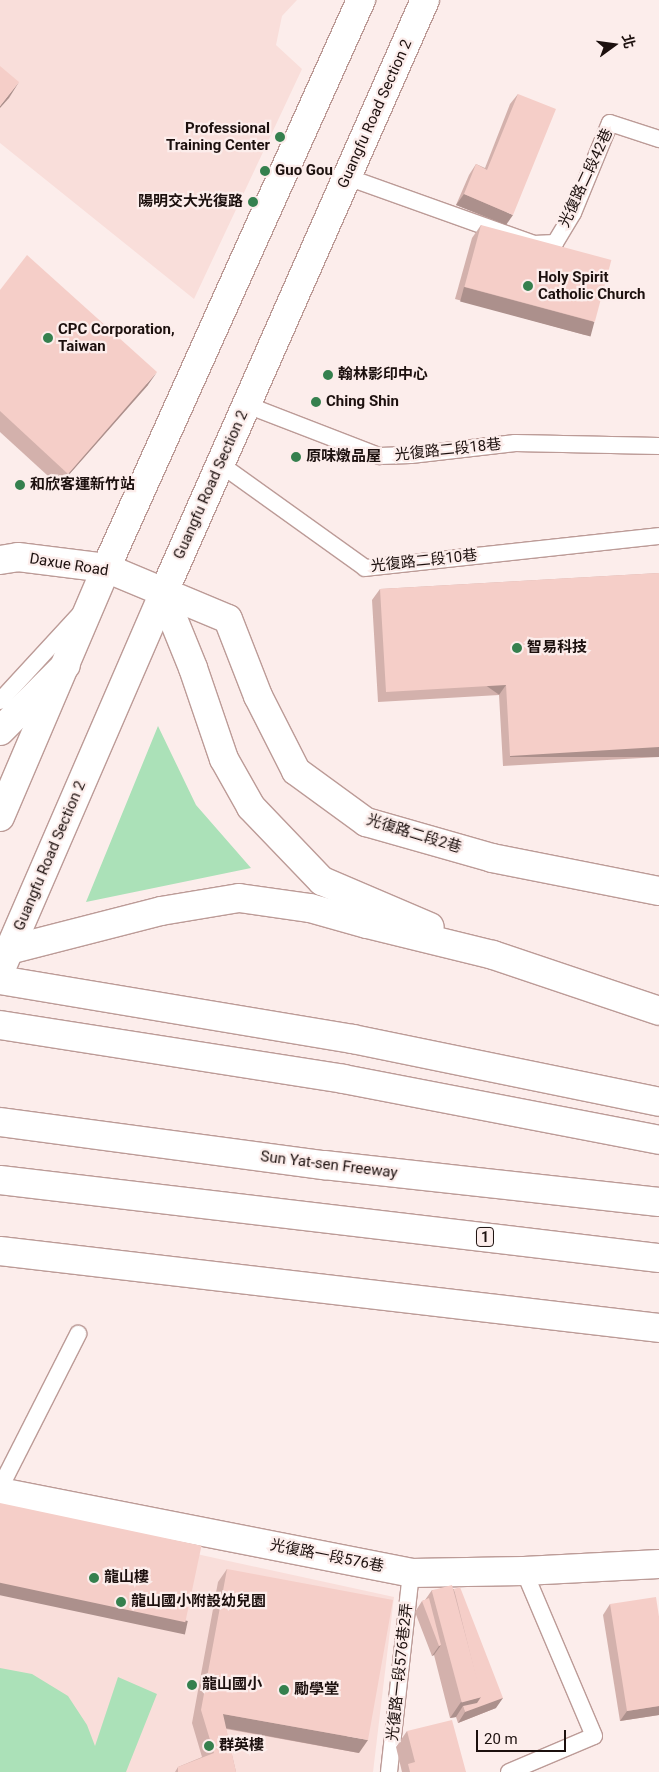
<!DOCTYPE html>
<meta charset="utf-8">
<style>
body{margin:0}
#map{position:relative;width:659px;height:1772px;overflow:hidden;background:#fcedeb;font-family:Roboto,"Noto Sans TC",sans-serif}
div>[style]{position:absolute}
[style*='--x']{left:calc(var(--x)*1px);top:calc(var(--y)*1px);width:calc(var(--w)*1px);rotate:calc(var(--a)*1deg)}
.built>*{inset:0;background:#f9deda}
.green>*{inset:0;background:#abe1b8}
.roads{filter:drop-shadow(1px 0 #bc9b97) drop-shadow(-1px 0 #bc9b97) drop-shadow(0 1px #bc9b97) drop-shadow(0 -1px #bc9b97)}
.service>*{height:16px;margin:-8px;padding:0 8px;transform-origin:8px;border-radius:8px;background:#fff}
.minor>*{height:28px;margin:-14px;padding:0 14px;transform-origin:14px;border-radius:14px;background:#fff}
.secondary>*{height:28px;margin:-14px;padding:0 14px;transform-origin:14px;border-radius:14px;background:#fff}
.motorway>*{height:28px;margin:-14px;padding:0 14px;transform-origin:14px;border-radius:14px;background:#fff}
.wall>*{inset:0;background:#d3b1ac}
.shaded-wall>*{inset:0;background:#ac908c;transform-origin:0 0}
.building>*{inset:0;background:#f5cec8;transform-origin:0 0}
.dots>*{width:14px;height:14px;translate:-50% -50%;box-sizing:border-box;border:2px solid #fcedeb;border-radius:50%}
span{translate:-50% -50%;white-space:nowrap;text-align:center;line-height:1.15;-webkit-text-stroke:4.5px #fcedeb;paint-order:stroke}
.shield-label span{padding:1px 4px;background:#fcedeb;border:1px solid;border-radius:4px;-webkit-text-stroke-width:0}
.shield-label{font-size:14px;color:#1c100e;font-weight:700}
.street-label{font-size:15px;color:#1c100e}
.poi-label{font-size:15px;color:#1c100e;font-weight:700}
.right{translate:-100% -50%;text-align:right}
.left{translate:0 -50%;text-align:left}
.north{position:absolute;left:589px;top:20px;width:50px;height:50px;-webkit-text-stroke:4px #fcedeb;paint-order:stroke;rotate:76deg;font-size:14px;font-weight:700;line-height:20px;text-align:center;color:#1c100e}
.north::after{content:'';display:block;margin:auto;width:18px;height:22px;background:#1c100e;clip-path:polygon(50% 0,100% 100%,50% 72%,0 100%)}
.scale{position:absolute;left:476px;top:1730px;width:90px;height:22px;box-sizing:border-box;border:2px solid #1c100e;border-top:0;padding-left:6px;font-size:15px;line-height:18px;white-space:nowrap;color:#1c100e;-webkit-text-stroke:4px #fcedeb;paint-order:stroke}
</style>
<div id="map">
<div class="built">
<i style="clip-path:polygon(0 0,297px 0,282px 16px,276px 45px,302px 69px,194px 299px,0 143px)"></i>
<i style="clip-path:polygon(0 1511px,394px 1597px,373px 1772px,0 1772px)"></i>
</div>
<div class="green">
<i style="clip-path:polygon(158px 726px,196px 805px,251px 868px,86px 902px)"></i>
<i style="clip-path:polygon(0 1668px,32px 1674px,68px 1696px,87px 1725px,95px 1746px,118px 1677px,157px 1694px,126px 1772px,0 1772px)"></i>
</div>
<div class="roads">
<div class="service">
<i style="--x:347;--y:177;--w:199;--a:19.7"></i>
<i style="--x:534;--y:244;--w:21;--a:-3"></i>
<i style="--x:555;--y:243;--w:35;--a:-59"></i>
<i style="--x:573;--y:213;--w:97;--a:-67.7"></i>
<i style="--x:610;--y:123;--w:52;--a:18.1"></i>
<i style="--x:247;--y:405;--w:142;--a:21.1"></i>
<i style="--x:379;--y:456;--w:32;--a:-2"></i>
<i style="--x:411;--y:455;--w:105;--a:-6.6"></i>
<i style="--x:515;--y:443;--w:144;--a:1.2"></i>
<i style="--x:220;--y:464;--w:178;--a:35.6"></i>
<i style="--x:365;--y:568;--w:296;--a:-6.2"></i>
<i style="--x:0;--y:701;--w:118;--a:-47.4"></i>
<i style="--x:0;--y:1488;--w:173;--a:-63.1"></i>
<i style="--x:389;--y:1772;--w:200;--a:-83.7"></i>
<i style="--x:509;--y:1772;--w:92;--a:-23"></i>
<i style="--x:594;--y:1736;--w:179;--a:-113"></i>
</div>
<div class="minor">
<i style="--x:0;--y:560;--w:18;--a:-9"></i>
<i style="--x:18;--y:557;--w:89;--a:7.1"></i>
<i style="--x:106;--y:568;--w:132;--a:22.7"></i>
<i style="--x:228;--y:619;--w:83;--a:68.7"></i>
<i style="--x:258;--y:696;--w:84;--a:63.1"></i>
<i style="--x:296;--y:771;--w:87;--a:36.1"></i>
<i style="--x:366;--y:822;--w:131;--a:15.9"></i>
<i style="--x:492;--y:858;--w:170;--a:11.2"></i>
<i style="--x:0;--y:1492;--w:419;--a:11.1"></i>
<i style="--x:411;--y:1573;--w:113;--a:-1"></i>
<i style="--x:524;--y:1571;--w:135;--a:-3"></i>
</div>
<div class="secondary">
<i style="--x:0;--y:817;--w:271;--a:-66.9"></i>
<i style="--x:106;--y:568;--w:623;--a:-65.82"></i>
<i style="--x:1;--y:969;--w:408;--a:-66.6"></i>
<i style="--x:163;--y:594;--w:649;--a:-66.2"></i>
</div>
<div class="motorway">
<i style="--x:163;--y:594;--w:80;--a:67.9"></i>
<i style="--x:193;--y:668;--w:96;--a:71.2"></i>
<i style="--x:224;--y:759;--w:55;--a:60.6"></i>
<i style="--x:251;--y:807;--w:103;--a:46.2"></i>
<i style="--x:322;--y:881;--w:117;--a:23.1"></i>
<i style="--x:0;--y:731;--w:93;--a:-45"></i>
<i style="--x:0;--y:958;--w:12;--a:-42"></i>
<i style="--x:9;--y:950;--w:157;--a:-14.4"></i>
<i style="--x:161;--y:911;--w:79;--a:-9.5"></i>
<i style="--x:239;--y:898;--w:72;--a:8"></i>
<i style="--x:310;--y:908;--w:59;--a:15.7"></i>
<i style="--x:367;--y:924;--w:130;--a:13.8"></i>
<i style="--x:493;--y:955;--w:175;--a:18.6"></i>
<i style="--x:0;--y:980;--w:358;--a:9.5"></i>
<i style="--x:353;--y:1039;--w:312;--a:11.6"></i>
<i style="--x:0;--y:1025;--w:347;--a:8.9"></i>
<i style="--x:343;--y:1079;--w:322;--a:10.9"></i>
<i style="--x:0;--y:1122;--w:327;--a:7.6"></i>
<i style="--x:324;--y:1165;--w:337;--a:6.3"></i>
<i style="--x:0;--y:1180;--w:664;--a:6.75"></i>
<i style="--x:0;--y:1251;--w:663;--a:6.66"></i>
</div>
</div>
<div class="wall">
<i style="clip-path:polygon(518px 94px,506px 225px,456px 205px,469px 175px,476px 164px,485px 168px,510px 104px)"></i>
<i style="clip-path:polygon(481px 225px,594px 322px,585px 335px,455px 299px,472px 238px)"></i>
<i style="clip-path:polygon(0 290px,148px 385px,59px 486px,0 432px)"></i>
<i style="clip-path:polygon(659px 573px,659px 757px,503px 766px,499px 695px,378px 702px,372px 600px,380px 589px)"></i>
<i style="clip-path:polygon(227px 1569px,359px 1753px,226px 1729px,236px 1772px,175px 1772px,178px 1767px,202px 1757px,192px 1723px,218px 1582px)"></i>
<i style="clip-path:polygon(454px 1589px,496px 1708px,458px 1723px,456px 1717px,450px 1718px,434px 1655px,432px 1656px,415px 1612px,422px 1601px,425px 1600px,432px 1590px)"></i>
<i style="clip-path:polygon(610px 1604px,659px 1617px,659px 1715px,620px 1721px,603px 1615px)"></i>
<i style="clip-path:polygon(407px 1731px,466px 1772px,402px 1772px,396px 1747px)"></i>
</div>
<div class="shaded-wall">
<i style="clip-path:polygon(19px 82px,9px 98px,0 108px,0 106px)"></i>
<i style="clip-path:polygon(464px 194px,513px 215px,506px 225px,456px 205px)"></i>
<i style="left:464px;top:287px;width:135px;height:15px;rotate:15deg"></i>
<i style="clip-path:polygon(157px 372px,148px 385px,59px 486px,68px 474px)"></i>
<i style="left:506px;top:685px;width:12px;height:120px;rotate:125deg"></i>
<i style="left:659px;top:747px;width:10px;height:149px;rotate:90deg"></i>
<i style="left:0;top:1581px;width:192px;height:14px;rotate:12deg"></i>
<i style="clip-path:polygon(441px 1645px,434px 1655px,432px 1656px,439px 1646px)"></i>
<i style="clip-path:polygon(481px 1697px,503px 1698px,496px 1708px,458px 1723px,465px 1712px,463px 1706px,456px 1717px,450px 1718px,461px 1702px)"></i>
<i style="clip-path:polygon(659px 1706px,659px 1715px,620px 1721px,627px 1711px)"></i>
<i style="clip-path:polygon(223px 1714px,368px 1740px,359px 1753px,214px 1726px)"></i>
</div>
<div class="building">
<i style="clip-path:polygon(0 66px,19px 82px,0 106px)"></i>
<i style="clip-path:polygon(518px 94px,556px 109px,513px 215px,464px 194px,476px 164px,487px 170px)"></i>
<i style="left:481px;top:225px;width:135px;height:64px;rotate:15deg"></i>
<i style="clip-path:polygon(27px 255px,157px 372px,68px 474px,0 411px,0 290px)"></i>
<i style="clip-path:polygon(659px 573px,659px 747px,510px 756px,506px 685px,386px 692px,380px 589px)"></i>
<i style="left:0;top:1503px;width:206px;height:78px;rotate:12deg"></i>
<i style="clip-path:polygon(227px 1569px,393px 1600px,368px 1740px,223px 1714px,236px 1772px,178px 1772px,178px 1767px,214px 1753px,201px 1710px)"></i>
<i style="left:452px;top:1585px;width:116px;height:21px;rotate:75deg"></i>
<i style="clip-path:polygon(460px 1587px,503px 1698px,465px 1712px,463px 1706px,477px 1703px,481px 1697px,454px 1589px)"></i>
<i style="clip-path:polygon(656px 1597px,659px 1617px,659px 1706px,627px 1711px,610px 1604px)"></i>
<i style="clip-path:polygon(429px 1598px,441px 1645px,439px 1646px,422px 1601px)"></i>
<i style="clip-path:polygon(452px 1720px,466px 1772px,410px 1772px,408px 1764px,415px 1762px,407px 1731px)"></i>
</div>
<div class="dots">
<i style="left:280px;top:137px;background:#35804e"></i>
<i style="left:265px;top:171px;background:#35804e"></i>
<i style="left:253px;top:202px;background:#35804e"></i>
<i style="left:528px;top:286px;background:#35804e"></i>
<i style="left:48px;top:338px;background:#35804e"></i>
<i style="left:328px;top:375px;background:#35804e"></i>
<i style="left:316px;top:402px;background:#35804e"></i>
<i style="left:296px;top:457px;background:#35804e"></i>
<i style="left:20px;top:485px;background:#35804e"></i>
<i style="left:517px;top:648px;background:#35804e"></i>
<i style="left:94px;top:1578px;background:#35804e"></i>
<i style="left:121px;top:1602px;background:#35804e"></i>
<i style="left:192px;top:1685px;background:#35804e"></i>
<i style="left:284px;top:1690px;background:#35804e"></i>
<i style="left:209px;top:1746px;background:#35804e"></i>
</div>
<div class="shield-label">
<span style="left:485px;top:1237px">1</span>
</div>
<div class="street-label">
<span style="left:375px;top:114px;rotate:-66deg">Guangfu Road Section 2</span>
<span style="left:586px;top:178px;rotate:-65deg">光復路二段42巷</span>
<span style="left:448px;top:450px;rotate:-6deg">光復路二段18巷</span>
<span style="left:211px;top:485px;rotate:-66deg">Guangfu Road Section 2</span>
<span style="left:424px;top:561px;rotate:-6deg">光復路二段10巷</span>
<span style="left:69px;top:565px;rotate:9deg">Daxue Road</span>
<span style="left:414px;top:834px;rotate:17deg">光復路二段2巷</span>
<span style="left:50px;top:856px;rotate:-67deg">Guangfu Road Section 2</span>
<span style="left:329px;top:1165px;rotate:7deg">Sun Yat-sen Freeway</span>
<span style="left:327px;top:1556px;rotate:11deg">光復路一段576巷</span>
<span style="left:400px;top:1672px;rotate:-84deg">光復路一段576巷2弄</span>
</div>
<div class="poi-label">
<span class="right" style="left:270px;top:137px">Professional<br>Training Center</span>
<span class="left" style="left:275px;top:171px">Guo Gou</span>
<span class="right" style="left:243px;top:202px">陽明交大光復路</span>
<span class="left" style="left:538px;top:286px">Holy Spirit<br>Catholic Church</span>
<span class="left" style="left:58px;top:338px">CPC Corporation,<br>Taiwan</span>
<span class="left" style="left:338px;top:375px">翰林影印中心</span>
<span class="left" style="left:326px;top:402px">Ching Shin</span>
<span class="left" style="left:306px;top:457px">原味燉品屋</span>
<span class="left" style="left:30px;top:485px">和欣客運新竹站</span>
<span class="left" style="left:527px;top:648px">智易科技</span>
<span class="left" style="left:104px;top:1578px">龍山樓</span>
<span class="left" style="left:131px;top:1602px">龍山國小附設幼兒園</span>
<span class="left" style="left:202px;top:1685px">龍山國小</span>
<span class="left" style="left:294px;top:1690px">勵學堂</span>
<span class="left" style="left:219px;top:1746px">群英樓</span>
</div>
<div class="north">北</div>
<div class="scale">20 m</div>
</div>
